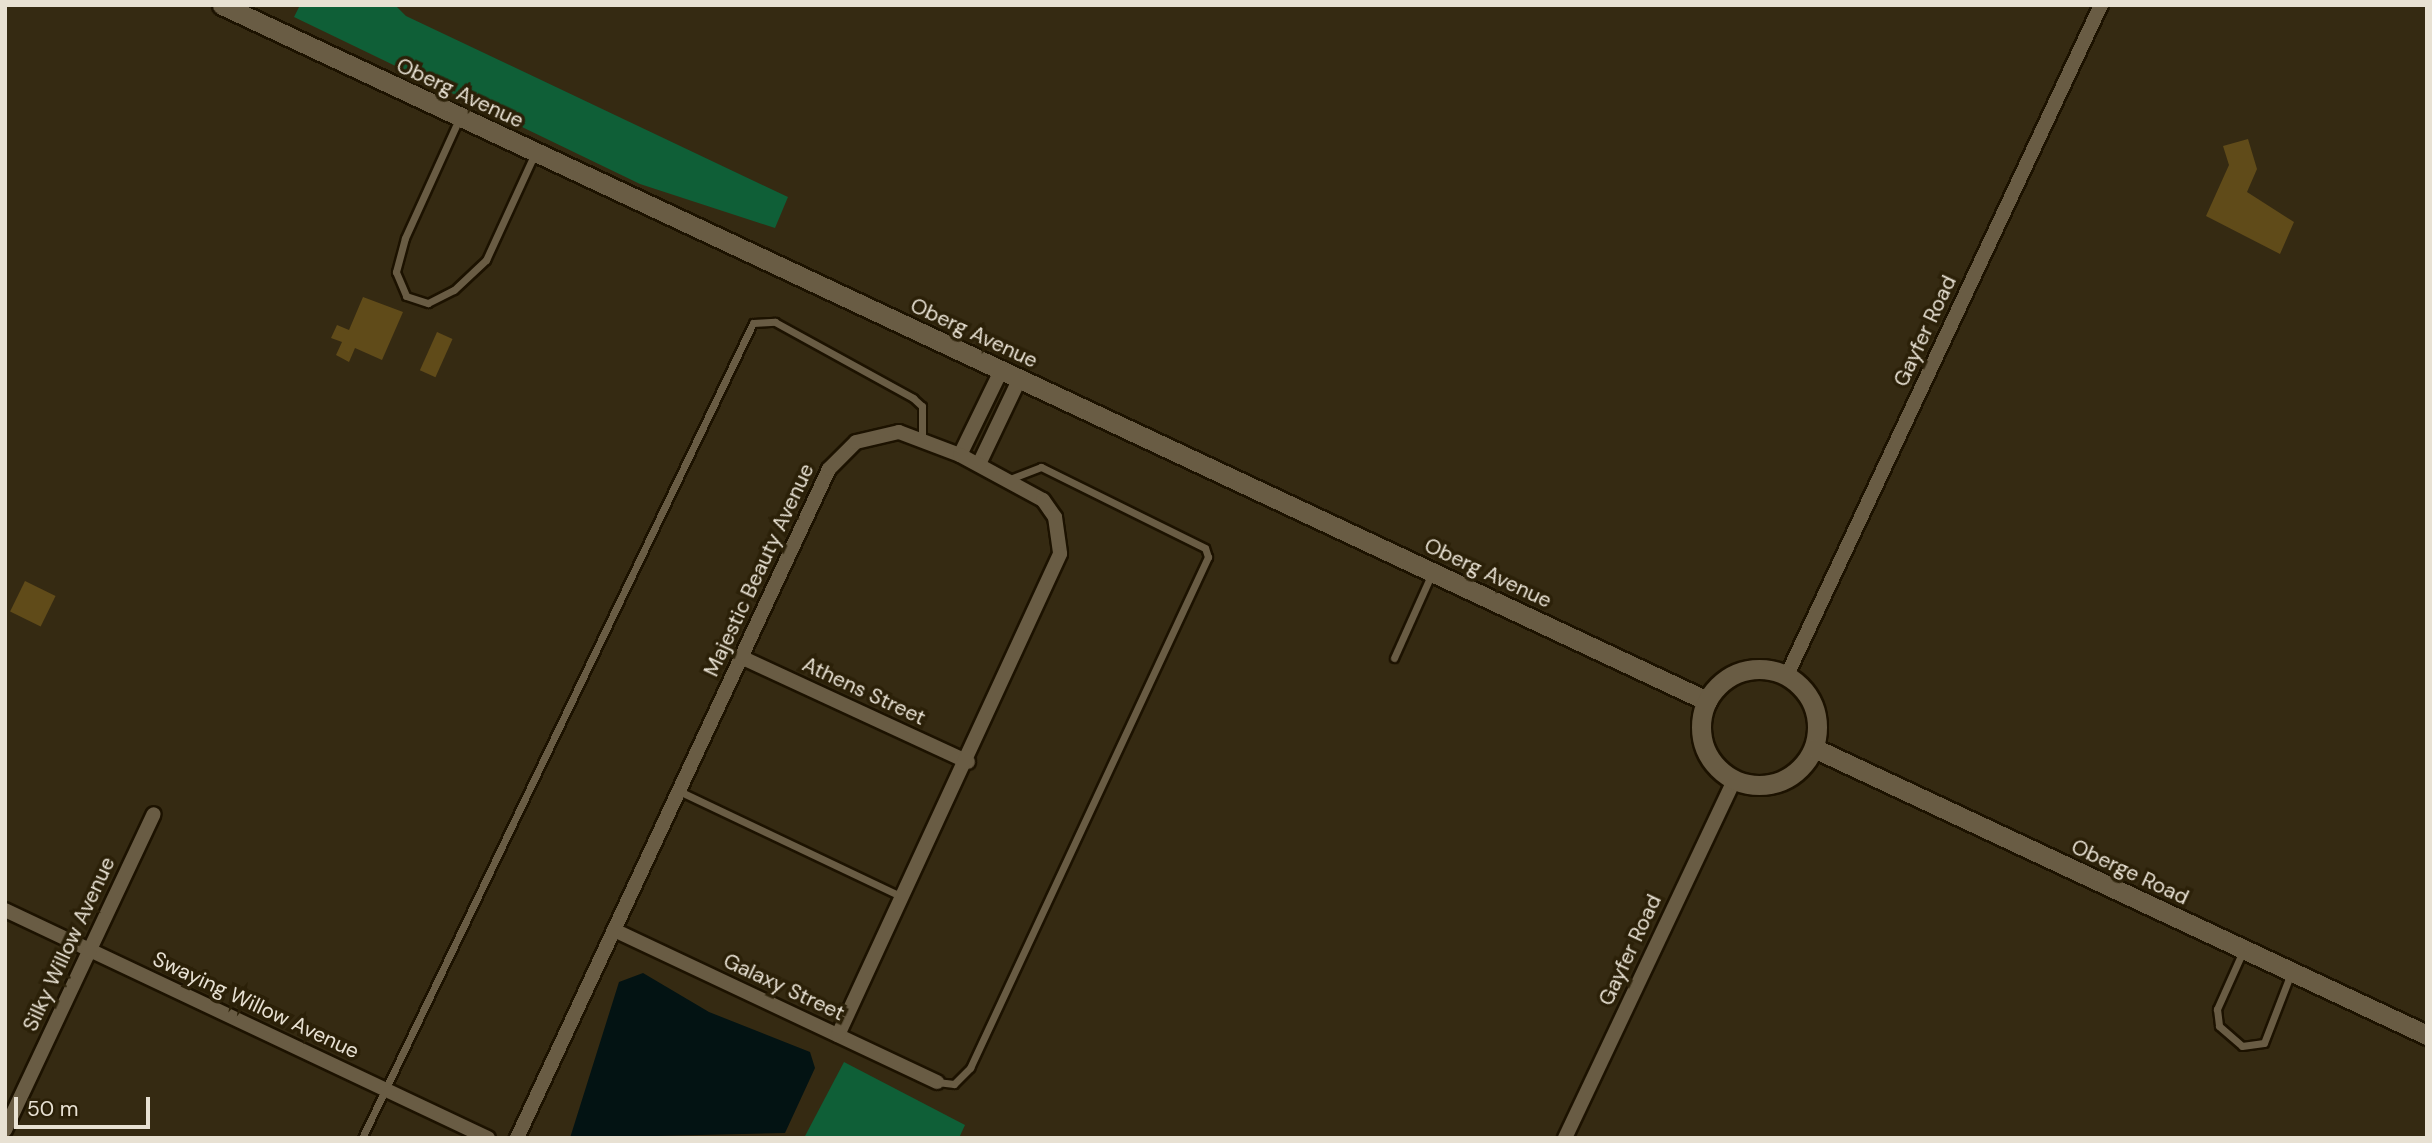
<!DOCTYPE html>
<style>
body{margin:0}
#map{position:relative;width:2432px;height:1143px;overflow:hidden;background:#352a12;font-family:"DM Sans",sans-serif}
div>[style]{position:absolute}
[style*='--x']{left:calc(var(--x)*1px);top:calc(var(--y)*1px);width:calc(var(--w)*1px);rotate:calc(var(--a)*1deg)}
.green>*{inset:0;background:#0f5f37}
.water>*{inset:0;background:#031313}
.building>*{inset:0;background:#604b19;transform-origin:0 0}
.roads{filter:drop-shadow(2px 0 #1c1200) drop-shadow(-2px 0 #1c1200) drop-shadow(0 2px #1c1200) drop-shadow(0 -2px #1c1200)}
.lane>*{height:7px;margin:-3.5px;padding:0 3.5px;transform-origin:3.5px;border-radius:3.5px;background:#695c44}
.street>*{height:14px;margin:-7px;padding:0 7px;transform-origin:7px;border-radius:7px;background:#695c44}
.secondary>*{height:19px;margin:-9.5px;padding:0 9.5px;transform-origin:9.5px;border-radius:9.5px;background:#695c44}
.secondary>.ring{margin:-9.5px;padding:0;box-sizing:content-box;background:none;border:19px solid #695c44;border-radius:50%}
span{translate:-50% -50%;white-space:nowrap;text-align:center;line-height:1.15;-webkit-text-stroke:7px #2b2008;paint-order:stroke}
.street-label{font-size:21px;color:#e8e1d3}
.frame{position:absolute;inset:0;border:7px solid #e8e1d3;pointer-events:none}
.scale{position:absolute;left:14px;top:1097px;width:136px;height:32px;box-sizing:border-box;border:4px solid #e8e1d3;border-top:0;padding-left:9px;font-size:21px;line-height:24px;white-space:nowrap;color:#e8e1d3;-webkit-text-stroke:5px #2b2008;paint-order:stroke}
</style>
<div id="map">
<div class="green">
<i style="clip-path:polygon(300px 5px,395px 5px,406px 16px,788px 197px,775px 228px,640px 184px,294px 17px)"></i>
<i style="clip-path:polygon(844px 1062px,965px 1125px,959px 1138px,804px 1138px)"></i>
</div>
<div class="water">
<i style="clip-path:polygon(643px 973px,709px 1012px,810px 1052px,815px 1068px,785px 1133px,570px 1138px,619px 982px)"></i>
</div>
<div class="building">
<i style="clip-path:polygon(2248px 139px,2257px 169px,2247px 192px,2294px 222px,2280px 254px,2206px 216px,2229px 165px,2223px 146px)"></i>
<i style="clip-path:polygon(363px 297px,403px 312px,382px 360px,355px 348px,349px 362px,336px 355px,342px 342px,331px 338px,337px 325px,349px 330px)"></i>
<i style="left:437px;top:332px;width:17px;height:42px;rotate:24deg"></i>
<i style="left:25px;top:581px;width:34px;height:34px;rotate:26deg"></i>
</div>
<div class="roads">
<div class="lane">
<i style="--x:459;--y:119;--w:131;--a:114.4"></i>
<i style="--x:405;--y:238;--w:35;--a:105"></i>
<i style="--x:396;--y:272;--w:26;--a:67"></i>
<i style="--x:406;--y:296;--w:23;--a:18"></i>
<i style="--x:428;--y:303;--w:29;--a:-27"></i>
<i style="--x:454;--y:290;--w:44;--a:-43.2"></i>
<i style="--x:486;--y:260;--w:118;--a:-65.4"></i>
<i style="--x:1394;--y:658;--w:93;--a:-65.9"></i>
<i style="--x:679;--y:791;--w:247;--a:25.4"></i>
<i style="--x:2243;--y:951;--w:64;--a:114.1"></i>
<i style="--x:2217;--y:1009;--w:17;--a:83"></i>
<i style="--x:2219;--y:1026;--w:30;--a:41"></i>
<i style="--x:2242;--y:1046;--w:22;--a:-8"></i>
<i style="--x:2264;--y:1043;--w:75;--a:-68.9"></i>
<i style="--x:937;--y:1082;--w:17;--a:7"></i>
<i style="--x:954;--y:1084;--w:23;--a:-45"></i>
<i style="--x:970;--y:1068;--w:564;--a:-65.03"></i>
<i style="--x:1208;--y:557;--w:9;--a:-108"></i>
<i style="--x:1205;--y:548;--w:183;--a:-153.7"></i>
<i style="--x:1041;--y:467;--w:34;--a:159"></i>
<i style="--x:362;--y:1138;--w:904;--a:-64.37"></i>
<i style="--x:753;--y:323;--w:22;--a:-3"></i>
<i style="--x:775;--y:322;--w:158;--a:28.8"></i>
<i style="--x:913;--y:398;--w:12;--a:42"></i>
<i style="--x:922;--y:406;--w:32;--a:90"></i>
</div>
<div class="street">
<i style="--x:960;--y:455;--w:93;--a:-64"></i>
<i style="--x:979;--y:464;--w:93;--a:-64.5"></i>
<i style="--x:741;--y:657;--w:250;--a:24.8"></i>
<i style="--x:1787;--y:675;--w:740;--a:-64.89"></i>
<i style="--x:5;--y:910;--w:534;--a:25.27"></i>
<i style="--x:614;--y:930;--w:357;--a:25.2"></i>
<i style="--x:5;--y:1130;--w:349;--a:-64.8"></i>
<i style="--x:517;--y:1138;--w:738;--a:-65"></i>
<i style="--x:829;--y:469;--w:38;--a:-45"></i>
<i style="--x:856;--y:442;--w:44;--a:-13.1"></i>
<i style="--x:899;--y:432;--w:65;--a:20.7"></i>
<i style="--x:960;--y:455;--w:94;--a:28.5"></i>
<i style="--x:1043;--y:500;--w:21;--a:55"></i>
<i style="--x:1055;--y:517;--w:37;--a:82"></i>
<i style="--x:1060;--y:554;--w:530;--a:114.78"></i>
<i style="--x:1565;--y:1138;--w:396;--a:-64.7"></i>
</div>
<div class="secondary">
<i style="--x:222;--y:5;--w:1640;--a:25.11"></i>
<i class="ring" style="left:1701px;top:669px;width:97px;height:97px"></i>
<i style="--x:1814;--y:748;--w:677;--a:25.09"></i>
</div>
</div>
<div class="street-label">
<span style="left:460px;top:93px;rotate:25deg">Oberg Avenue</span>
<span style="left:1925px;top:331px;rotate:-65deg">Gayfer Road</span>
<span style="left:974px;top:333px;rotate:25deg">Oberg Avenue</span>
<span style="left:759px;top:570px;rotate:-65deg">Majestic Beauty Avenue</span>
<span style="left:1488px;top:573px;rotate:25deg">Oberg Avenue</span>
<span style="left:864px;top:691px;rotate:25deg">Athens Street</span>
<span style="left:2130px;top:872px;rotate:25deg">Oberge Road</span>
<span style="left:69px;top:944px;rotate:-65deg">Silky Willow Avenue</span>
<span style="left:1630px;top:950px;rotate:-65deg">Gayfer Road</span>
<span style="left:784px;top:987px;rotate:25deg">Galaxy Street</span>
<span style="left:256px;top:1005px;rotate:25deg">Swaying Willow Avenue</span>
</div>
<div class="frame"></div>
<div class="scale">50 m</div>
</div>
